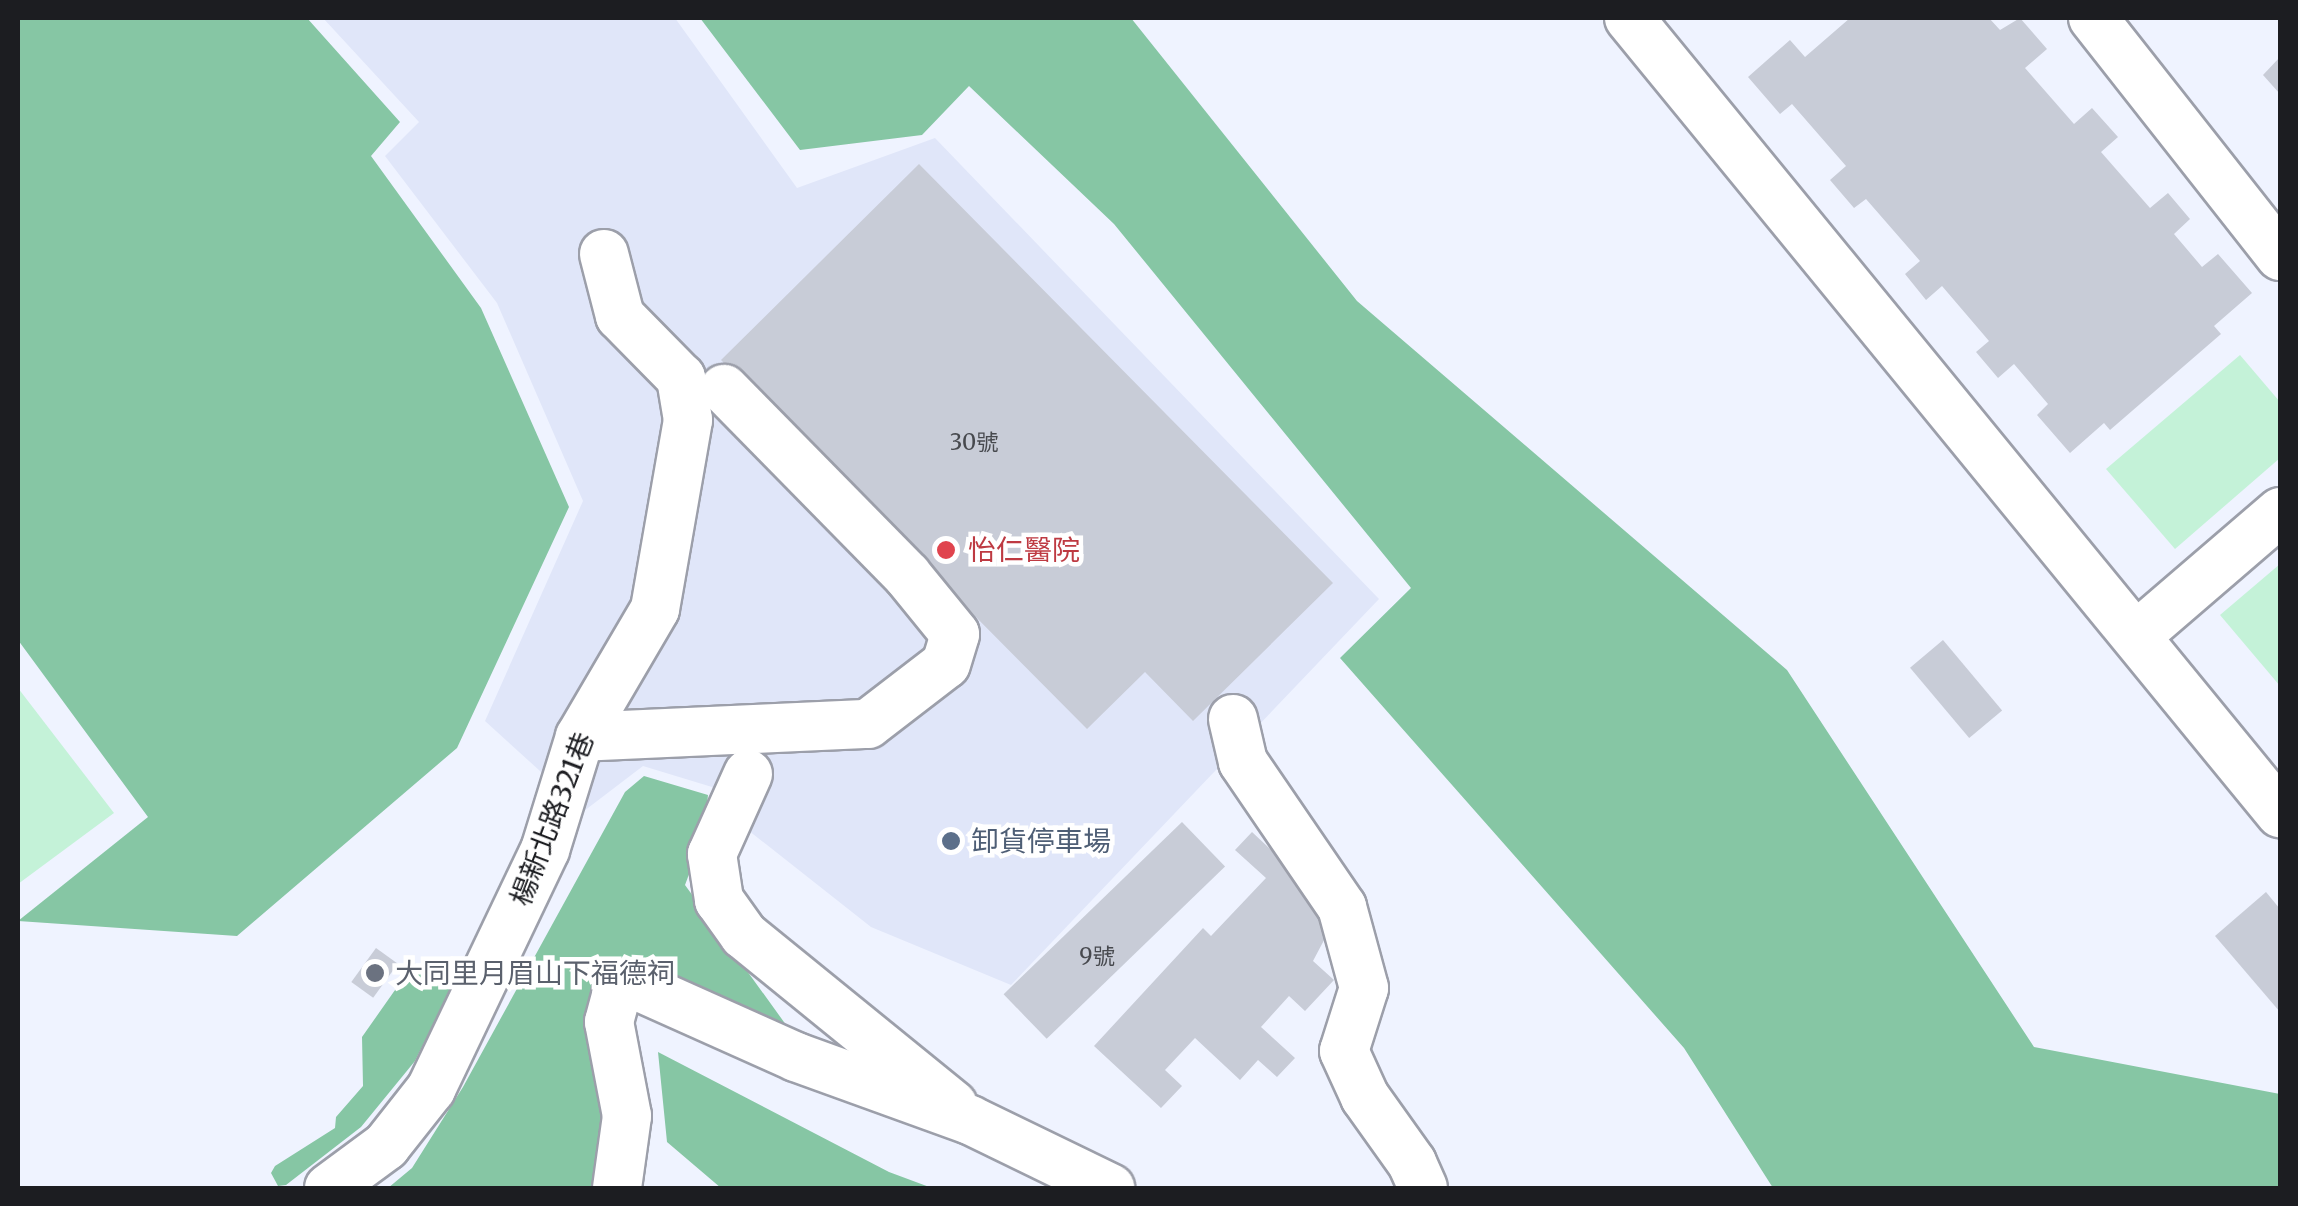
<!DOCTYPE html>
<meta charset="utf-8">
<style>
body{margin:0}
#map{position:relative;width:2298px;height:1206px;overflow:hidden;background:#eff3ff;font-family:Merriweather,"Noto Sans TC",serif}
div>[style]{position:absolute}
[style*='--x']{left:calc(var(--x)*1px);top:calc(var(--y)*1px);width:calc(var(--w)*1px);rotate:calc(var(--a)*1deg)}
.built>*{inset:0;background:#e0e6f9}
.green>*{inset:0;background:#c4f2d8}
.forest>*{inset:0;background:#86c6a4}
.building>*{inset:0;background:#c8ccd7;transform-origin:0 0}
.roads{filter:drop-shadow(2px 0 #9c9faa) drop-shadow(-2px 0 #9c9faa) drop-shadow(0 2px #9c9faa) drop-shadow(0 -2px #9c9faa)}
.minor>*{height:48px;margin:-24px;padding:0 24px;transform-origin:24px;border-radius:24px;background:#fff}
.dots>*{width:28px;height:28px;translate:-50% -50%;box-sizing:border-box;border:5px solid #fff;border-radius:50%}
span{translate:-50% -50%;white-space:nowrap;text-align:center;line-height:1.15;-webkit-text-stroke:9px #fff;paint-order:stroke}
.number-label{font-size:22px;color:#47494e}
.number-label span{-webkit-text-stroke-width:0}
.health-label{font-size:28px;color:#be3a42}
.left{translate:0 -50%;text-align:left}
.street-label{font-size:28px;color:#1c1d21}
.service-label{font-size:28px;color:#4e5e75}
.worship-label{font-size:28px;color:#5b616d}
.frame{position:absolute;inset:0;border:20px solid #1c1d21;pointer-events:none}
</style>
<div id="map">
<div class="built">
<i style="clip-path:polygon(323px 18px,675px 18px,797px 188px,935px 138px,1379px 599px,1011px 985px,871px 927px,734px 819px,712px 787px,643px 766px,584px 811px,485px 721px,583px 501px,497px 303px,385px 156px,419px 122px)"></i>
</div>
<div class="green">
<i style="clip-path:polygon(2240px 355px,2280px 402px,2280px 458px,2175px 549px,2106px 469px)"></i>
<i style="clip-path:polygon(2280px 564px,2280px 686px,2220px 615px)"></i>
<i style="clip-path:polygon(18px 688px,114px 813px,18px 884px)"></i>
</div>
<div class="forest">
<i style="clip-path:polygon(18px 18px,307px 18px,400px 122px,371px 156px,481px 308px,569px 507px,457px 748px,237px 936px,18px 921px,148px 817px,18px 640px)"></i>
<i style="clip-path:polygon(700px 18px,1131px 18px,1357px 301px,1787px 670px,2034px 1047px,2280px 1094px,2280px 1188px,1773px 1188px,1684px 1048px,1340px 658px,1411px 588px,1114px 224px,969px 86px,922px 135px,800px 150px)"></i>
<i style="clip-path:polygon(644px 776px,708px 795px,704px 834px,685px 885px,789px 1029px,635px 969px,596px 1188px,388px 1188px,412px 1168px,463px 1087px,625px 792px)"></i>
<i style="clip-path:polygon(414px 963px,454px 983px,415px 1061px,361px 1127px,286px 1185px,278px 1186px,271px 1173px,275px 1166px,335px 1128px,336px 1117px,363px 1086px,362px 1037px)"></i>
<i style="clip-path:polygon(658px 1052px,889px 1172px,932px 1188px,721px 1188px,667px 1142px)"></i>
</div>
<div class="building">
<i style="clip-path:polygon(1850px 18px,1989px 18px,2000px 30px,2020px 18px,2047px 49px,2025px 68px,2074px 124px,2092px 108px,2118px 137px,2101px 152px,2150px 208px,2168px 193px,2190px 219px,2174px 234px,2202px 267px,2218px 254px,2252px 293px,2214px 326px,2221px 334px,2110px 430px,2104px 423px,2070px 453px,2037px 415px,2048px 404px,2014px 364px,1998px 378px,1976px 352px,1989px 341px,1942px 286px,1926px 300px,1905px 274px,1920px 261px,1866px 199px,1854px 208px,1830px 180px,1846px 166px,1792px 104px,1780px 114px,1748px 77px,1790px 40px,1805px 57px)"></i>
<i style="clip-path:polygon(2280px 57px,2280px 94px,2263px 75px)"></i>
<i style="clip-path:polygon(919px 164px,1333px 583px,1193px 721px,1145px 672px,1087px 729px,721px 360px)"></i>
<i style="left:1943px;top:640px;width:92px;height:43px;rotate:50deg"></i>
<i style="left:1182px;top:822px;width:62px;height:248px;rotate:46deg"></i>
<i style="clip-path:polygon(1252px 832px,1317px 893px,1311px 906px,1332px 925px,1313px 961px,1334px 980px,1305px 1011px,1289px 996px,1261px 1027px,1295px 1058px,1277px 1077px,1258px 1060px,1240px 1080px,1195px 1038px,1165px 1070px,1182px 1086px,1161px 1108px,1094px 1046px,1203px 928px,1211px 936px,1266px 878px,1235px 850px)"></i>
<i style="clip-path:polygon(2266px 892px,2280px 909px,2280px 1012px,2215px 936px)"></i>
<i style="left:376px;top:948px;width:27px;height:42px;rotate:36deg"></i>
</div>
<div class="roads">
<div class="minor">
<i style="--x:1629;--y:18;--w:1028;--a:50.69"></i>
<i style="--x:2093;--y:18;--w:303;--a:51.8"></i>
<i style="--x:2136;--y:636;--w:190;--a:-40.7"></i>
<i style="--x:1233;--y:719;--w:44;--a:76.9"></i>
<i style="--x:1243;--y:762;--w:176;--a:55.7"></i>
<i style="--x:1342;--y:907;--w:84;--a:74.8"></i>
<i style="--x:1364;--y:988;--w:66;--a:107.6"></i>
<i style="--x:1344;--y:1051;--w:51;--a:65.5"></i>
<i style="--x:1365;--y:1097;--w:81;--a:54.5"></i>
<i style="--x:1412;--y:1163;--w:27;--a:66"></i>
<i style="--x:580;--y:737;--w:288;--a:-2.6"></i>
<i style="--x:868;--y:724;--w:98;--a:-37.6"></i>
<i style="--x:946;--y:664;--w:31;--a:-73"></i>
<i style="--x:955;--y:634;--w:76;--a:-129.1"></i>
<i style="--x:907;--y:575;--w:261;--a:-134.5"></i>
<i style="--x:748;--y:774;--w:88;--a:114.2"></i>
<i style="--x:712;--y:854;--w:47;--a:81.3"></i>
<i style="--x:719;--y:900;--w:43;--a:54.5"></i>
<i style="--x:744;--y:935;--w:269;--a:39.1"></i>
<i style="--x:329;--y:1188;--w:71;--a:-36.4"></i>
<i style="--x:386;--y:1146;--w:73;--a:-51.7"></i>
<i style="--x:431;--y:1089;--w:265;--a:-64.5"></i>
<i style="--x:545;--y:850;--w:118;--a:-72.8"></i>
<i style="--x:580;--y:737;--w:148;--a:-59.6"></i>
<i style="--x:655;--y:609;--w:192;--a:-80.1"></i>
<i style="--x:688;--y:420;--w:43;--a:-99.5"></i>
<i style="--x:681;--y:378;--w:87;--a:-134.5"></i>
<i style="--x:620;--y:316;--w:64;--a:-104.5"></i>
<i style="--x:617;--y:1188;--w:73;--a:-82.1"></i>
<i style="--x:627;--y:1116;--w:96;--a:-100.8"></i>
<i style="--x:609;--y:1022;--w:28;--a:-75"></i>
<i style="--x:616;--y:995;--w:21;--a:-28"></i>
<i style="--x:635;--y:985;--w:176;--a:24.1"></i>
<i style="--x:796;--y:1057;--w:185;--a:19.9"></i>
<i style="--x:970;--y:1120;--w:156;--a:25.9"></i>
</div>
</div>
<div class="dots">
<i style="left:946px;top:550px;background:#e0444e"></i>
<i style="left:951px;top:841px;background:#5c6f8a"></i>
<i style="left:375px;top:973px;background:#6b7280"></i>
</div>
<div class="number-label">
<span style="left:974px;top:443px">30號</span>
<span style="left:1097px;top:957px">9號</span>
</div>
<div class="health-label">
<span class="left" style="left:968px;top:550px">怡仁醫院</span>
</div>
<div class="street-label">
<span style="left:552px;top:819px;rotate:-69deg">楊新北路321巷</span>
</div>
<div class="service-label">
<span class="left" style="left:971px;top:841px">卸貨停車場</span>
</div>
<div class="worship-label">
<span class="left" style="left:395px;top:973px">大同里月眉山下福德祠</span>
</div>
<div class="frame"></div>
</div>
